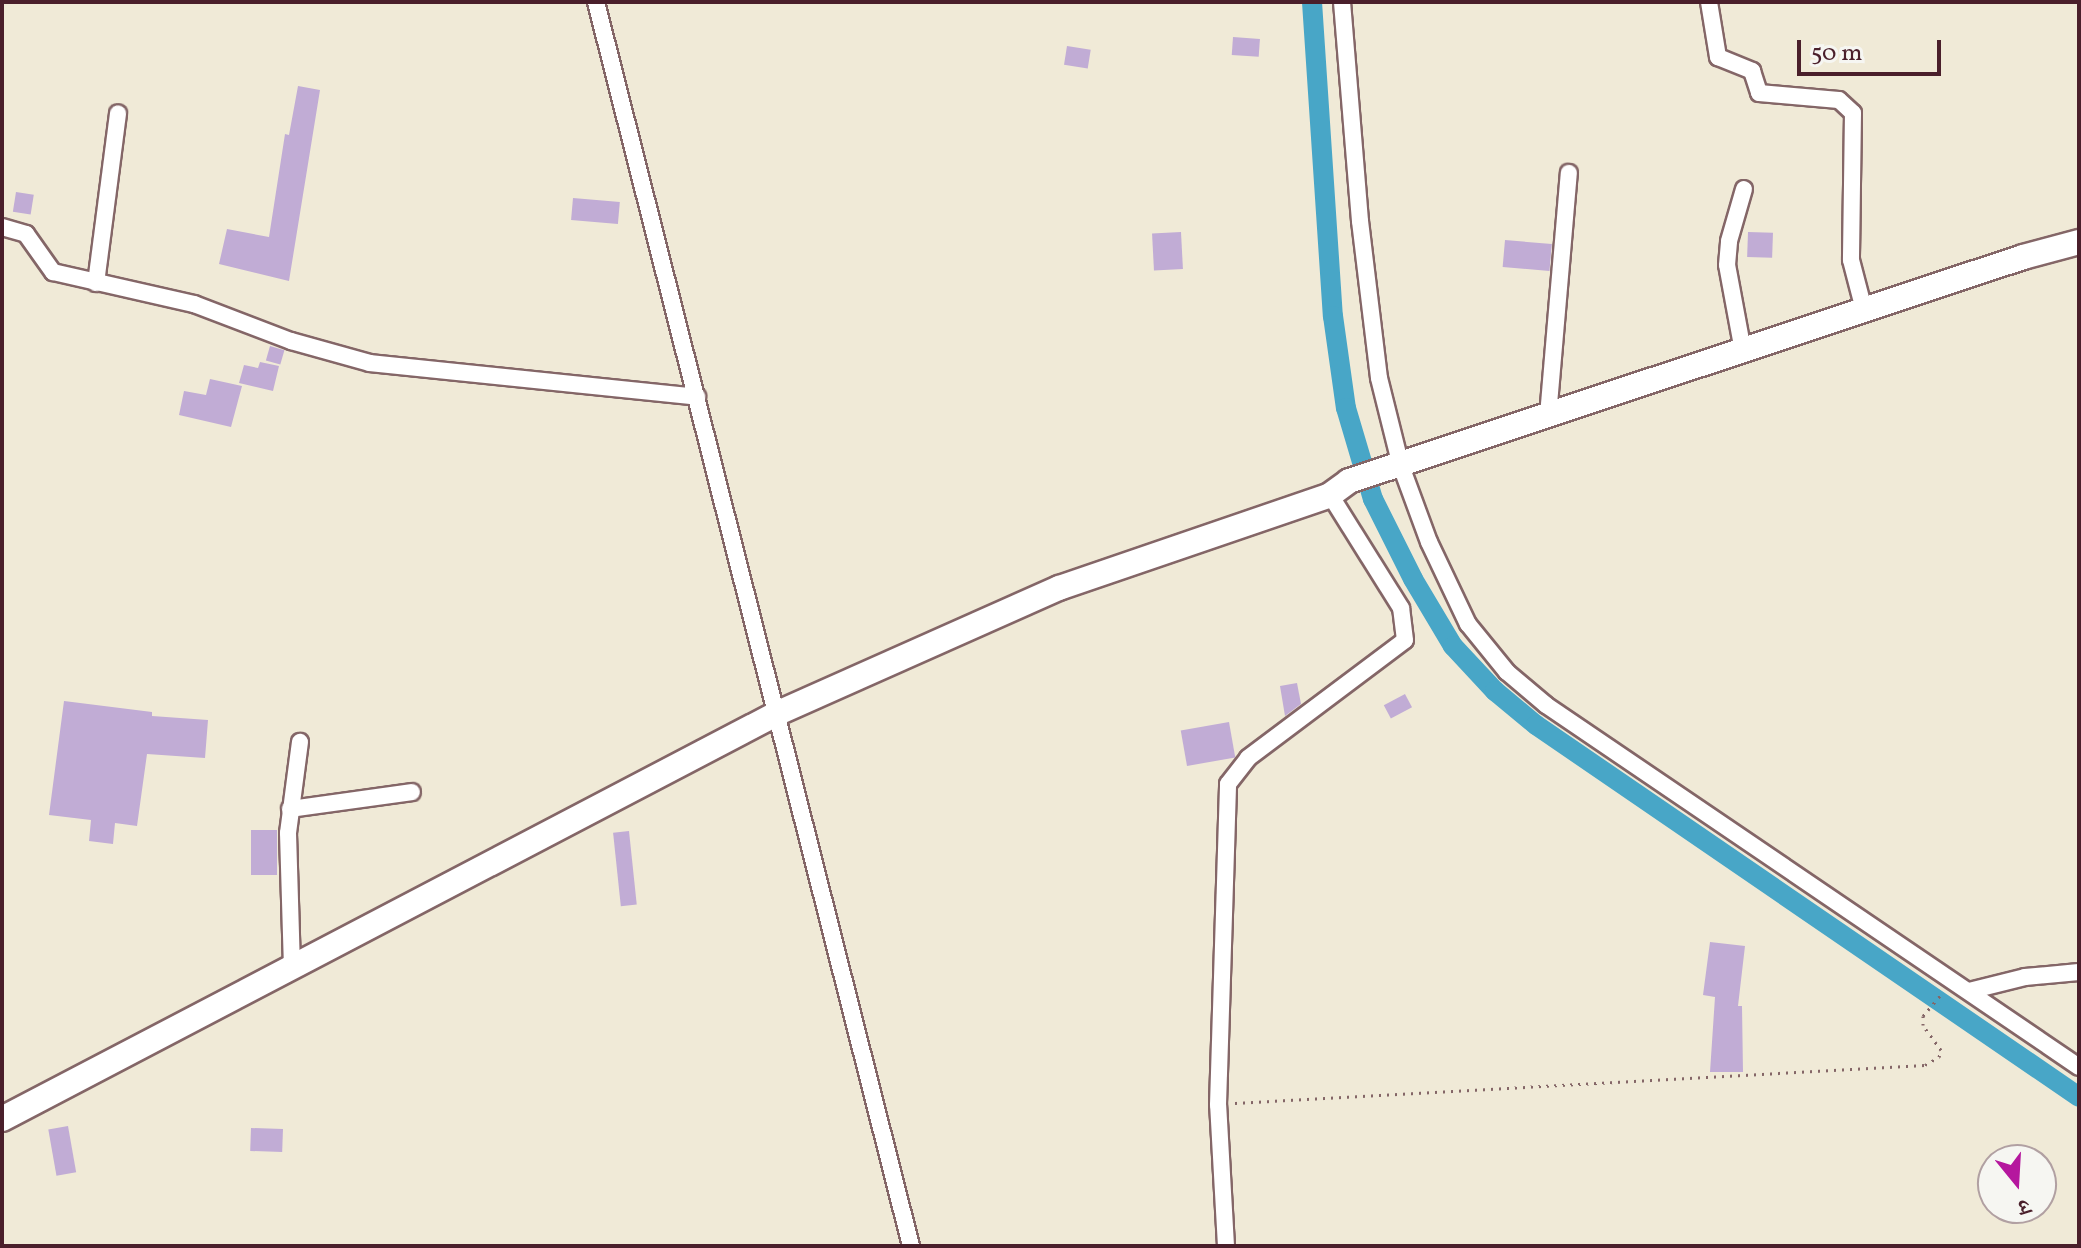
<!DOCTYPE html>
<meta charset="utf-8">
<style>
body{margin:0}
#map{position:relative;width:2081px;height:1248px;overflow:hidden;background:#f0ead7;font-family:Vollkorn,"Noto Serif Devanagari",serif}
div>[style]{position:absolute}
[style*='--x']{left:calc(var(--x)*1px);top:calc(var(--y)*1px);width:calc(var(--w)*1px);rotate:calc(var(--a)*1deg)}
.canal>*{height:20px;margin:-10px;padding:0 10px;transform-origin:10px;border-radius:10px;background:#48a6c7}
.building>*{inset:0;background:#c1acd5;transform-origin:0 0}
.path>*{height:3px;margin-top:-1.5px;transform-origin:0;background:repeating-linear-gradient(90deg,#846667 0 2px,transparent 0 8px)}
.roads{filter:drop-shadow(2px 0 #846667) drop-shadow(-2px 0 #846667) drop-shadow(0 2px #846667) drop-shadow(0 -2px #846667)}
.street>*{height:16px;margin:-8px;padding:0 8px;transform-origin:8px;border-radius:8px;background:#fff}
.secondary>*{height:24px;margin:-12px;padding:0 12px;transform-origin:12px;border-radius:12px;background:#fff}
span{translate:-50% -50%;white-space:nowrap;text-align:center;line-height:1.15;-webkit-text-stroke:7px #f6f6f2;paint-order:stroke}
.frame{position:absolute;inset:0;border:4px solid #4a1f2b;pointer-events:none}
.north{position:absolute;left:1977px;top:1144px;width:80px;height:80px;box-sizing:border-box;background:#f6f6f2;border:2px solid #b1a0a2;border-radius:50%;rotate:162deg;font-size:22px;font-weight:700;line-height:32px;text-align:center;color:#4a1f2b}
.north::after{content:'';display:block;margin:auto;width:28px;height:36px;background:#b5179e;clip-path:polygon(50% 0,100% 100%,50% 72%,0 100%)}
.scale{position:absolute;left:1797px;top:40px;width:144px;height:36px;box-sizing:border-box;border:4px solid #4a1f2b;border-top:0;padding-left:10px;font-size:24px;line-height:28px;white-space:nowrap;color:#4a1f2b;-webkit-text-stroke:6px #f6f6f2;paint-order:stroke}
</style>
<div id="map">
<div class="canal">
<i style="--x:1312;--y:2;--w:315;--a:86.2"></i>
<i style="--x:1333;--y:316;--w:93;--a:82"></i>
<i style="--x:1346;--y:408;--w:95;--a:73.5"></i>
<i style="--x:1373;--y:499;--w:89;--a:63.4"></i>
<i style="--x:1413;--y:579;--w:78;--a:59.2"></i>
<i style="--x:1453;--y:646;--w:62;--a:47"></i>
<i style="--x:1495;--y:691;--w:53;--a:39.7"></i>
<i style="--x:1536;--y:725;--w:658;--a:34.41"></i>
</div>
<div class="building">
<i style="left:1233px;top:37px;width:27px;height:18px;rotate:4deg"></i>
<i style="left:1067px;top:46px;width:24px;height:19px;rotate:9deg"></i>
<i style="clip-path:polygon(298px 86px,320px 90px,289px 281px,219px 264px,227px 229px,269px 237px,285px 134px,289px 135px)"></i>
<i style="left:16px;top:192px;width:18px;height:20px;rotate:9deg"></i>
<i style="left:573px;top:198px;width:47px;height:22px;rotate:5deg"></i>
<i style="left:1181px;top:232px;width:37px;height:29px;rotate:87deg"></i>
<i style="left:1748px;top:232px;width:25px;height:25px;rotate:2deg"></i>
<i style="left:1505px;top:240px;width:47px;height:27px;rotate:5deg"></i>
<i style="left:270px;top:346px;width:15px;height:15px;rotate:16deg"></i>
<i style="clip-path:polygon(260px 362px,279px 366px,273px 391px,239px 383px,244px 365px,258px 368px)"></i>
<i style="clip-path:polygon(210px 379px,242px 386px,231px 427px,179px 415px,184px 391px,206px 395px)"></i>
<i style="clip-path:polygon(1297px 683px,1301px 704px,1285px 716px,1280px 686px)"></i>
<i style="left:1405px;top:694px;width:15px;height:24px;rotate:62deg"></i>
<i style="clip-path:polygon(64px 701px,152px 712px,152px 716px,208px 720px,205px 758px,147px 754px,137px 826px,115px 823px,113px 844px,89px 841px,91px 820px,49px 815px)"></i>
<i style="left:1229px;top:722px;width:36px;height:49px;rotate:80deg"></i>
<i style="left:251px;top:830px;width:26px;height:45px"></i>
<i style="left:629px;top:831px;width:74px;height:16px;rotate:84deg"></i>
<i style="clip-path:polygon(1710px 942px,1745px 946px,1738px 1006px,1742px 1006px,1743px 1072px,1710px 1072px,1715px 997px,1703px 995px)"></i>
<i style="left:68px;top:1126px;width:47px;height:20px;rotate:80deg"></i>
<i style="left:251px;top:1128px;width:32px;height:23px;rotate:2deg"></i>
</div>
<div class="path">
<i style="--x:1235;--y:1103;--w:691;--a:-3.15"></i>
<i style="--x:1925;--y:1065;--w:16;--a:-30"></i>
<i style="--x:1939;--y:1057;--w:7;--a:-74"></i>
<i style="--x:1941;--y:1050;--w:31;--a:-126"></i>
<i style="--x:1923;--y:1025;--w:9;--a:-90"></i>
<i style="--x:1923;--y:1016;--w:30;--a:-50"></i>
</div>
<div class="roads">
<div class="street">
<i style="--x:596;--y:2;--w:1283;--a:75.79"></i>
<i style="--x:1342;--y:2;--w:220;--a:85.3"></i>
<i style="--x:1360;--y:221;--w:158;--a:83.1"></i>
<i style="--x:1379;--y:378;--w:91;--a:76"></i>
<i style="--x:1401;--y:466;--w:81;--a:69.8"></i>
<i style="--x:1429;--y:542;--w:91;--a:64.6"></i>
<i style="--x:1468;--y:624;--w:62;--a:50.9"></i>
<i style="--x:1507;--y:672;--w:51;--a:40.2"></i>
<i style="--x:1546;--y:705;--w:644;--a:34.18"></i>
<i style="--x:1709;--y:2;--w:56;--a:80.7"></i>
<i style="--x:1718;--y:57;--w:37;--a:22"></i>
<i style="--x:1752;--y:71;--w:23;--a:72"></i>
<i style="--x:1759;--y:93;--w:80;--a:5"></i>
<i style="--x:1839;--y:100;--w:19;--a:43"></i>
<i style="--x:1853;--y:113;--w:147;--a:90.8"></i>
<i style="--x:1851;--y:260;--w:52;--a:75.4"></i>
<i style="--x:2;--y:227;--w:25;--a:16"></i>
<i style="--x:26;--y:234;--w:47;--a:54.6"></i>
<i style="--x:53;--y:272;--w:145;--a:12.8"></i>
<i style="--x:194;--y:304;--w:104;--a:20.9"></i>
<i style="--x:291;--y:341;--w:82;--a:15.6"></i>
<i style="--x:370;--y:363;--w:329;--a:5.9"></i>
<i style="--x:96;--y:283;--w:171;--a:-82.6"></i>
<i style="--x:1743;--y:351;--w:87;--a:-100.5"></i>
<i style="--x:1727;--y:265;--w:24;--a:-85"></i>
<i style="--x:1729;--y:241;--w:54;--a:-73.9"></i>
<i style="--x:1548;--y:416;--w:244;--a:-85.1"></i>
<i style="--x:290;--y:809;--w:123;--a:-7.9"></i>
<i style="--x:292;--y:968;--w:135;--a:-91.7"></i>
<i style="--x:288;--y:833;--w:92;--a:-82.5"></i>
<i style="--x:1969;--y:991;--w:58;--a:-14"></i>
<i style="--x:2025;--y:977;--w:54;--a:-5.3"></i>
<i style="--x:1226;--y:1246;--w:141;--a:-93.2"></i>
<i style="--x:1218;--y:1105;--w:321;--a:-88.2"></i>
<i style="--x:1228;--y:784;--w:33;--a:-52"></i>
<i style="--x:1248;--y:758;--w:196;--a:-36.9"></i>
<i style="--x:1405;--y:640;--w:32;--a:-97"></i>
<i style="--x:1401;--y:608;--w:133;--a:-122.1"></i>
</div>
<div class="secondary">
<i style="--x:2;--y:1119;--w:876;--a:-27.62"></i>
<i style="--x:778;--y:713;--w:308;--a:-24"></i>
<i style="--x:1059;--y:588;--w:287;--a:-18.9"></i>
<i style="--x:1330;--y:495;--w:24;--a:-36"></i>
<i style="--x:1349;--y:481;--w:710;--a:-18.38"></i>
<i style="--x:2023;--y:257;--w:58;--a:-15"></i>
</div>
</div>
<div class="frame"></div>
<div class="north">उ</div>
<div class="scale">50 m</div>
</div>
